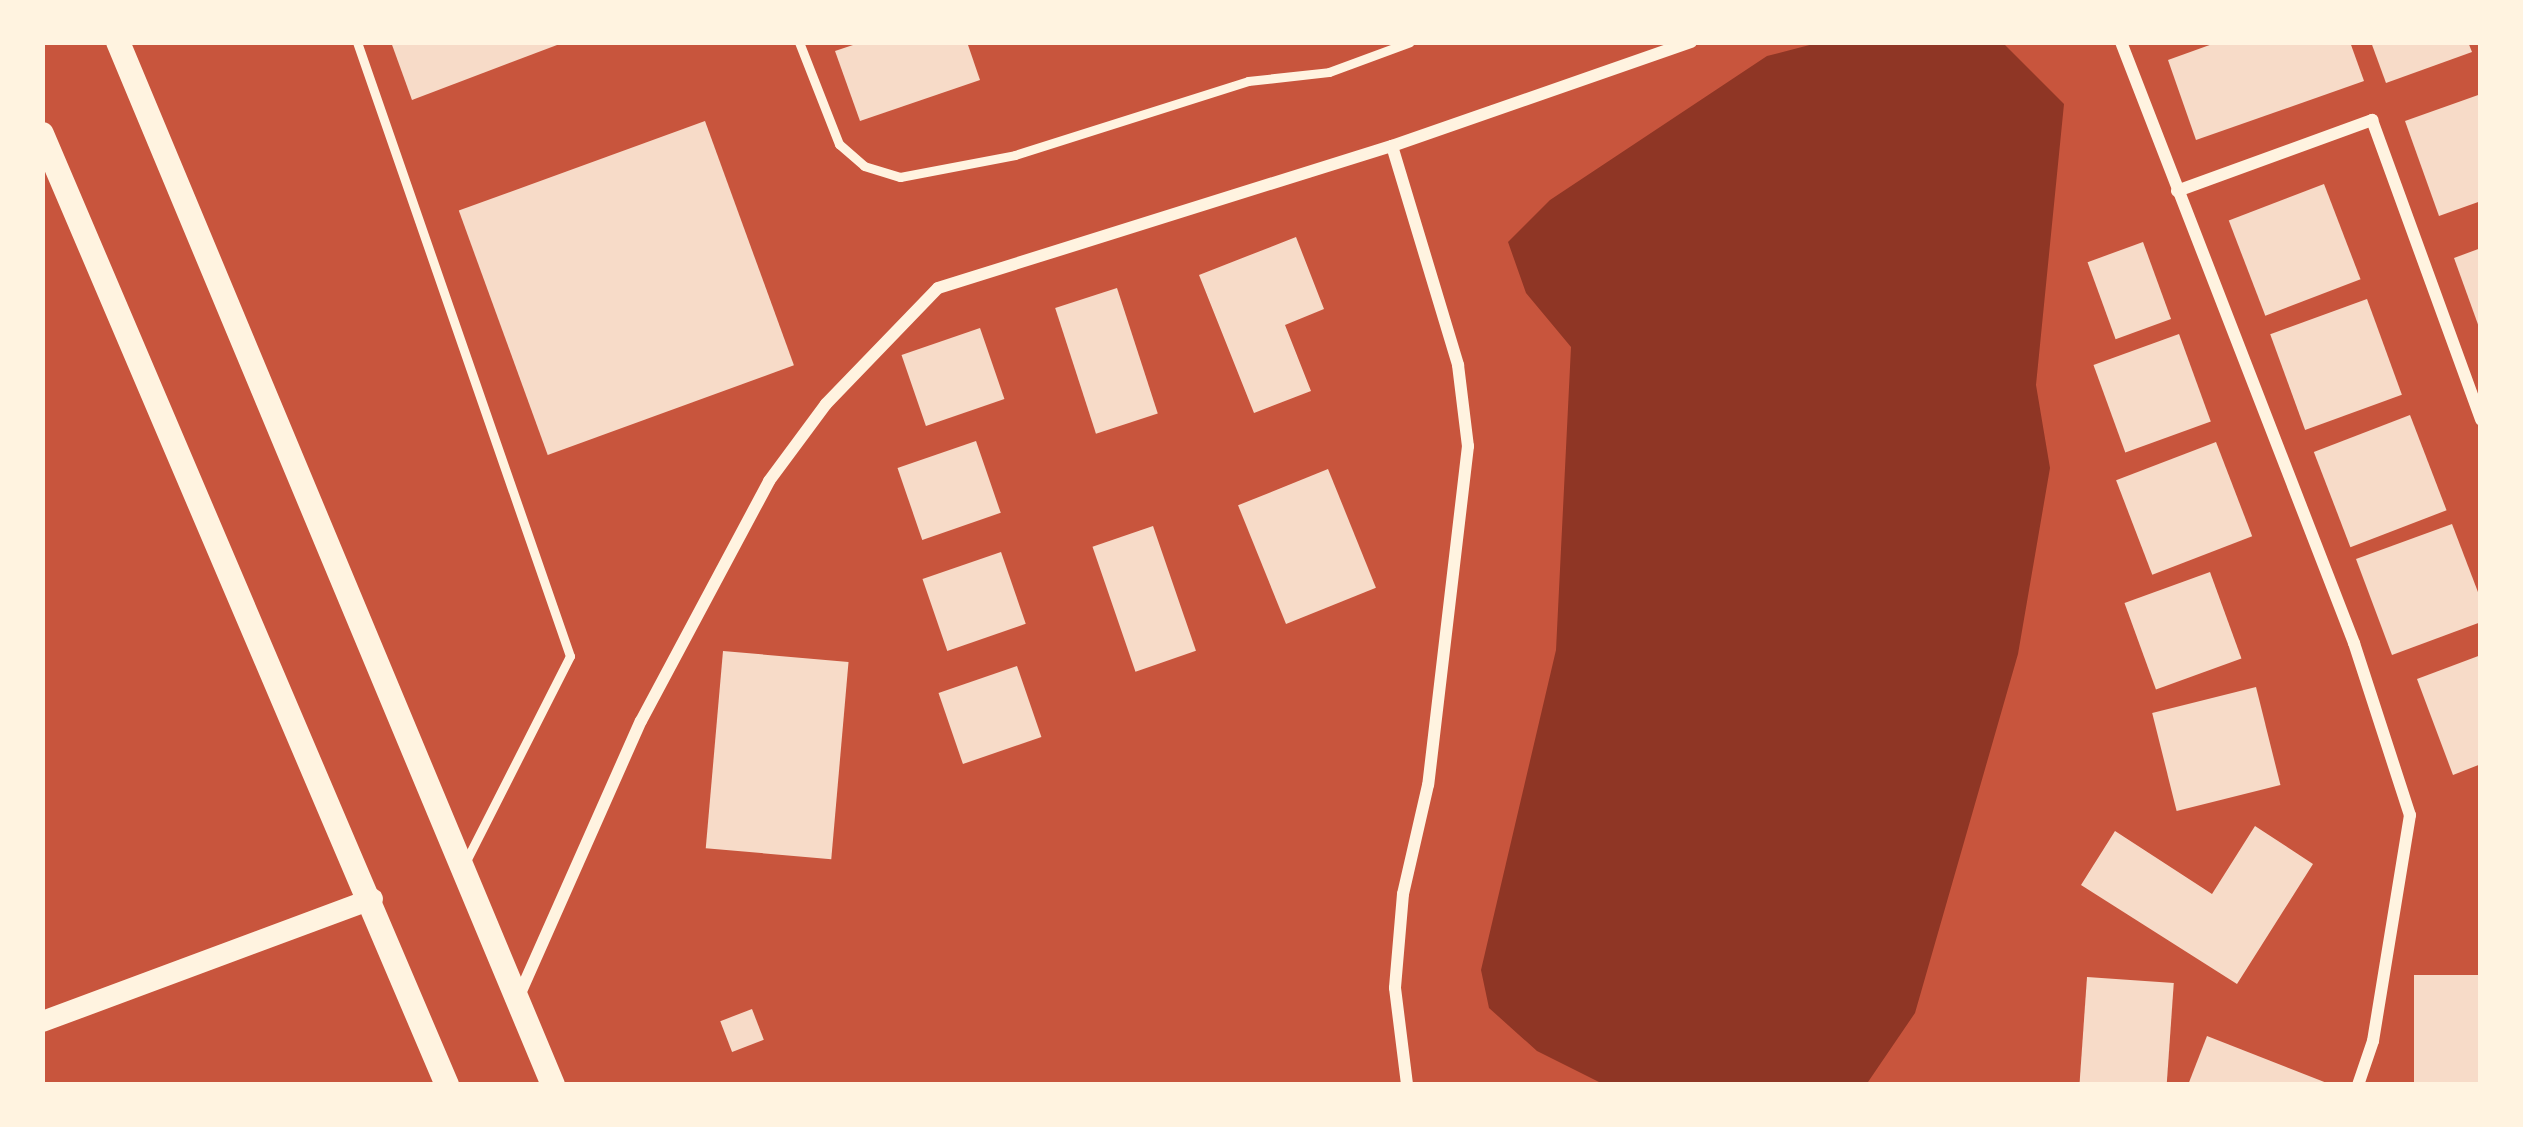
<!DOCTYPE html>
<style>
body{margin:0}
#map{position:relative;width:2523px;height:1127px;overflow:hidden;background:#c8553d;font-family:Mulish,sans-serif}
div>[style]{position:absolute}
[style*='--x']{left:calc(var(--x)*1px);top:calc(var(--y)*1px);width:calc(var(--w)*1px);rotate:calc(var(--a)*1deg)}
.water>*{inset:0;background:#8f3625}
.building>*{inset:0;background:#f7dbc8;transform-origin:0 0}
.service>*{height:9px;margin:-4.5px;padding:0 4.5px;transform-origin:4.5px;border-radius:4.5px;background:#fff3e0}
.minor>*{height:12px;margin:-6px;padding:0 6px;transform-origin:6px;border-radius:6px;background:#fff3e0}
.tertiary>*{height:21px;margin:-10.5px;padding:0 10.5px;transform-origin:10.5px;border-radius:10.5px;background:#fff3e0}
.secondary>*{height:24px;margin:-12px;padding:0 12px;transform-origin:12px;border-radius:12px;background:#fff3e0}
span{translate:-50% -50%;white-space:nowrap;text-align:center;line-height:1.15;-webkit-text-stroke:12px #fff3e0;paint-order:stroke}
.frame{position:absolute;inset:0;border:45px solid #fff3e0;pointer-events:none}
</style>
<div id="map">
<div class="water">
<i style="clip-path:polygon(1821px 42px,2002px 42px,2064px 104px,2036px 385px,2050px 468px,2018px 654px,1915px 1013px,1868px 1082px,1601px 1083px,1537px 1051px,1489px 1008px,1481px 970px,1556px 650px,1571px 347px,1526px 293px,1508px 242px,1550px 200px,1767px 56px)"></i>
</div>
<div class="building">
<i style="clip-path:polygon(391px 42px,565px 42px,412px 100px)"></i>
<i style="clip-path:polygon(862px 42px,967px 42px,980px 80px,860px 121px,835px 51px)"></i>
<i style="clip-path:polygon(2218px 42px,2350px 42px,2364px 81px,2196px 140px,2168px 60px)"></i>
<i style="clip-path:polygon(2371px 42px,2468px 42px,2472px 52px,2386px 83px)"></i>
<i style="clip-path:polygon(2481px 94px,2481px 201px,2439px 216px,2405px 121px)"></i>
<i style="left:705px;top:121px;width:260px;height:262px;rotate:70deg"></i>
<i style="left:2324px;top:184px;width:102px;height:102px;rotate:69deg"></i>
<i style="clip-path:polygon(1296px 237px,1324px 309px,1285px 325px,1311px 391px,1254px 413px,1199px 275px)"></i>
<i style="left:2143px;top:242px;width:82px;height:59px;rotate:70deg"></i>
<i style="clip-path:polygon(2481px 248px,2481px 329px,2480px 330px,2454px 258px)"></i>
<i style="left:1117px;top:288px;width:132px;height:65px;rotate:72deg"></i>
<i style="left:2367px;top:299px;width:102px;height:103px;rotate:70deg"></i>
<i style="left:980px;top:328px;width:75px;height:83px;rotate:71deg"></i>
<i style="left:2179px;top:334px;width:93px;height:91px;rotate:70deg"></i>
<i style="left:2410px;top:415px;width:102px;height:103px;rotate:69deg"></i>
<i style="left:976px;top:441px;width:76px;height:83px;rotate:71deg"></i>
<i style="left:2216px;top:442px;width:101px;height:107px;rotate:69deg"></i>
<i style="left:1328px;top:469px;width:128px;height:97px;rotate:68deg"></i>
<i style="clip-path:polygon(2452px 524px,2481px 600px,2481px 622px,2392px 655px,2356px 559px)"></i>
<i style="left:1153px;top:526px;width:132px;height:64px;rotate:71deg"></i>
<i style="left:1001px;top:552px;width:76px;height:83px;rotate:71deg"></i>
<i style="left:2210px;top:572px;width:92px;height:91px;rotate:70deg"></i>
<i style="left:723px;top:651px;width:126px;height:198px;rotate:5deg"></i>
<i style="clip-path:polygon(2481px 655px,2481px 764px,2453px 775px,2417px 679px)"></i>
<i style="left:1017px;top:666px;width:75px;height:83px;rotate:71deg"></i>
<i style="left:2256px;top:687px;width:101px;height:107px;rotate:76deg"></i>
<i style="clip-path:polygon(2255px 826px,2313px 864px,2237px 984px,2081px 885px,2115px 831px,2212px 894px)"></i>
<i style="left:2414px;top:975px;width:67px;height:110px"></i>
<i style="left:2087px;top:977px;width:87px;height:108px;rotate:4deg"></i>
<i style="left:752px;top:1009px;width:33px;height:34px;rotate:69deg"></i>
<i style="clip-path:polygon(2207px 1036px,2332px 1085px,2188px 1085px)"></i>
</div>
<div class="service">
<i style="--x:357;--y:42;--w:650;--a:70.87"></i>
<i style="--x:570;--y:656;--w:232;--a:116.9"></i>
<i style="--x:799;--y:42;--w:110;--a:68.6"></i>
<i style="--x:839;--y:144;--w:33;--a:41"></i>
<i style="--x:864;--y:166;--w:38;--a:17"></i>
<i style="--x:900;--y:177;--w:117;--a:-10.8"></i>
<i style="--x:1015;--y:155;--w:244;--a:-17.6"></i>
<i style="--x:1248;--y:81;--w:81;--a:-6.3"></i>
<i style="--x:1329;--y:72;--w:86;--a:-20.3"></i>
</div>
<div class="minor">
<i style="--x:2121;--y:42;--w:645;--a:68.81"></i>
<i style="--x:2354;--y:643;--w:181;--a:72"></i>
<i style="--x:2410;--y:815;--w:229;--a:99.3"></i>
<i style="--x:2373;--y:1041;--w:46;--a:108.8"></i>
<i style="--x:1392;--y:146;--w:229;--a:73.2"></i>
<i style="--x:1458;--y:365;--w:82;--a:83"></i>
<i style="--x:1468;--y:446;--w:341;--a:96.7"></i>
<i style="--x:1428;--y:785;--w:112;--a:102.9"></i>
<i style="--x:1403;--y:894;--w:94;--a:94.9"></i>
<i style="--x:1395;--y:988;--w:98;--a:82.9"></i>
<i style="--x:2177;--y:191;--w:208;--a:-20"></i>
<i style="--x:2372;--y:120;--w:319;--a:70"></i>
<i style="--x:518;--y:998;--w:303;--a:-66.1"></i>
<i style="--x:641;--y:721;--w:272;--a:-61.9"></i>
<i style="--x:769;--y:481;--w:96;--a:-53.5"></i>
<i style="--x:826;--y:404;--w:161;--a:-46"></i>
<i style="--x:938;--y:288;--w:476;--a:-17.4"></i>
<i style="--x:1392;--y:146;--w:317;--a:-19.2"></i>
</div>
<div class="tertiary">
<i style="--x:42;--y:1021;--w:352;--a:-20.4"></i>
</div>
<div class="secondary">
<i style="--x:118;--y:42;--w:1130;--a:67.36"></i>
<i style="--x:42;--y:134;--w:1034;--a:66.93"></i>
</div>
<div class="frame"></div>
</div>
